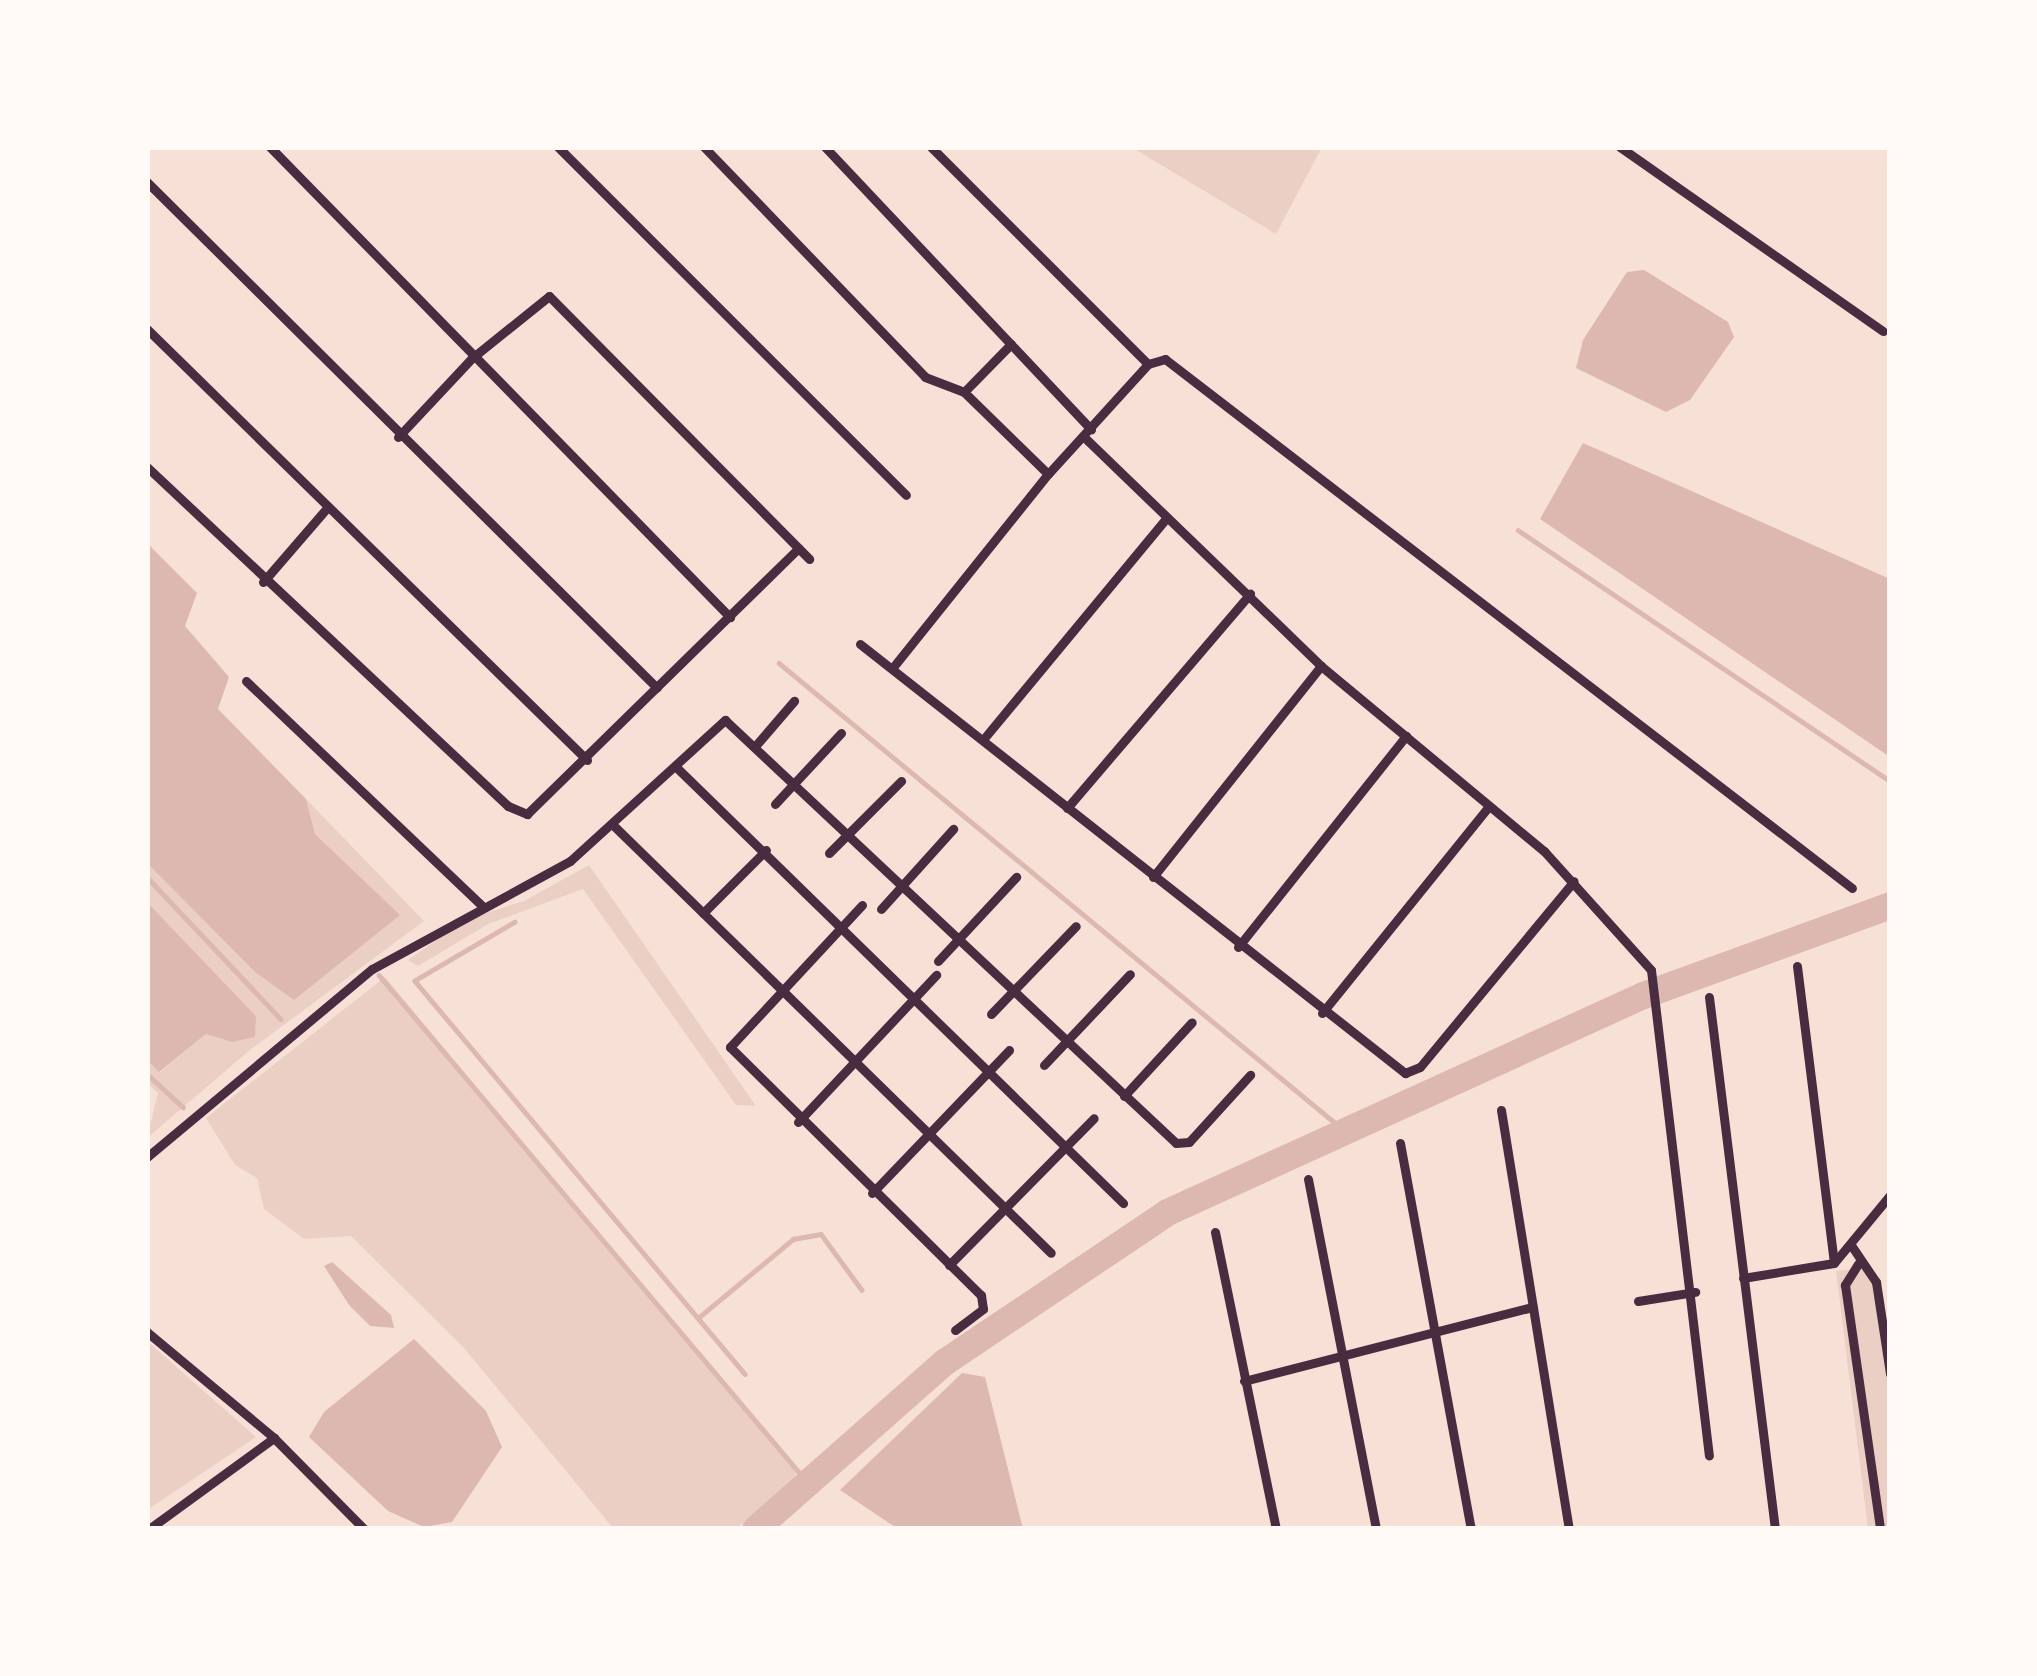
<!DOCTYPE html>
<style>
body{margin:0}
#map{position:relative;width:2037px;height:1676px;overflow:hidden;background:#f7e1d7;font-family:Montserrat,sans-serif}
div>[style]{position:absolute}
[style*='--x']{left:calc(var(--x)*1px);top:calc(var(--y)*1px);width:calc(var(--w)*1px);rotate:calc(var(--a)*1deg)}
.green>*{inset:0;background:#ebcfc5}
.water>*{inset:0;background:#dcb8b0}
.stream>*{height:4.5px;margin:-2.25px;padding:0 2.25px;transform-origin:2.25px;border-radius:2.25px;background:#dcb8b0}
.river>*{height:27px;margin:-13.5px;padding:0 13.5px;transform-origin:13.5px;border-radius:13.5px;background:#dcb8b0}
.minor>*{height:9px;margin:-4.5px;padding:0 4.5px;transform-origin:4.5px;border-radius:4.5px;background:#4a2c40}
span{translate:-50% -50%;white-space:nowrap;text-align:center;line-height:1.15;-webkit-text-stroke:9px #fffaf5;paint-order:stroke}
.frame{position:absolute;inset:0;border:150px solid #fffaf5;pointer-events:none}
</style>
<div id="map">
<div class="green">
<i style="clip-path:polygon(1131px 147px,1322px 147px,1276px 234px)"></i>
<i style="clip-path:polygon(306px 799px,424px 921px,250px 1050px,147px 1138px,158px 1093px,147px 1083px,147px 1060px,160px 1072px,206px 1034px,232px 1042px,256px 1016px,147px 902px,147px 863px,255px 972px,359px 944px,399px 915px,315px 834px)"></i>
<i style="clip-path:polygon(589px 865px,756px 1106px,736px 1105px,583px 889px,488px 924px,418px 966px,408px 960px,467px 919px,524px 901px)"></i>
<i style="clip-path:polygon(385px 977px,796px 1472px,791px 1489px,735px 1529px,614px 1529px,463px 1347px,351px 1236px,304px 1239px,264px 1209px,257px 1178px,235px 1165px,206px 1118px)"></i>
<i style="clip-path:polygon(1871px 1267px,1890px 1400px,1890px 1529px,1868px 1529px,1836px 1271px)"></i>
<i style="clip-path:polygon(147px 1341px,256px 1437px,147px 1510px)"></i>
</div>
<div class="water">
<i style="clip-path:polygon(1644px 270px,1728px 322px,1734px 337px,1690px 400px,1666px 412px,1576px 368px,1583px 340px,1627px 272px)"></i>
<i style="clip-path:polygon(1583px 443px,1890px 579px,1890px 757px,1540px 519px)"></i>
<i style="clip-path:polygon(147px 543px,197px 593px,185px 626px,229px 677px,218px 709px,306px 799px,315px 834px,400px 915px,294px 1000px,255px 972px,147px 863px)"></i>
<i style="clip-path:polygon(147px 902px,256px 1016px,255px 1037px,232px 1042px,206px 1034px,159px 1072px,147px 1060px)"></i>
<i style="clip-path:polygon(332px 1262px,391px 1315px,394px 1328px,370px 1326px,349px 1305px,324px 1266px)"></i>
<i style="clip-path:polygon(414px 1339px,486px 1411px,502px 1447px,452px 1522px,424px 1527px,388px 1511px,309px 1437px,324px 1412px)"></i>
<i style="clip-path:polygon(962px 1373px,985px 1377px,1023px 1529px,898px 1529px,840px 1490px)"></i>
</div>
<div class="stream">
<i style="--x:1518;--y:530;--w:449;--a:34"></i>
<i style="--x:779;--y:663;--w:734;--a:39.59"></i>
<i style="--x:147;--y:877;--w:195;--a:46.7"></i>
<i style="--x:515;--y:922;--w:116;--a:149.5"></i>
<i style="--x:415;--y:981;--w:513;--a:49.98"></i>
<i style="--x:379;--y:975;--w:666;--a:49.81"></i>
<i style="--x:147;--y:1074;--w:49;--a:42.5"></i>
<i style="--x:698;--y:1318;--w:124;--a:-39.7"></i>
<i style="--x:793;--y:1239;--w:28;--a:-10"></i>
<i style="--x:821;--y:1234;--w:69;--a:53.8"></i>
</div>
<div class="river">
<i style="--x:755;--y:1529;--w:252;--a:-41.5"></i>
<i style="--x:944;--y:1362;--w:269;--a:-33.9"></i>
<i style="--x:1167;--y:1212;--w:523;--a:-24.51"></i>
<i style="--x:1643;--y:995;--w:263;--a:-20"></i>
</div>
<div class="minor">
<i style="--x:270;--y:147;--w:658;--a:45.62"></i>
<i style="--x:558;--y:147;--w:492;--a:45"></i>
<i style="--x:704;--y:147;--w:319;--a:46.1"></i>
<i style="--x:925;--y:377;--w:42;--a:21"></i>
<i style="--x:825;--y:147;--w:388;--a:46.7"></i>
<i style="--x:931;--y:147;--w:307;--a:45"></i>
<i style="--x:1620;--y:147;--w:321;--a:35"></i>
<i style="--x:147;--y:182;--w:718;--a:44.77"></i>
<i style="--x:147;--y:329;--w:616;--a:44.41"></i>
<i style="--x:1011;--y:344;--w:67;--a:134.4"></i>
<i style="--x:964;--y:392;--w:117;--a:44.3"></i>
<i style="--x:1083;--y:436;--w:331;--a:44"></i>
<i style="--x:1321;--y:666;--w:290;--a:39.7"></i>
<i style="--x:1544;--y:851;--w:160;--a:48"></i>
<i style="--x:1651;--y:970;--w:489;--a:83.2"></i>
<i style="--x:398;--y:437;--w:108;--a:-46.9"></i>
<i style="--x:472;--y:358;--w:99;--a:-38.8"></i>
<i style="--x:549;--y:296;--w:370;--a:45.3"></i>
<i style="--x:147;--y:467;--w:495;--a:43.2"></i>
<i style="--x:508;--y:806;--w:21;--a:23"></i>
<i style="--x:527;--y:814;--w:380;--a:-44.4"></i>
<i style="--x:263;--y:582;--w:96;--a:-49.2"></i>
<i style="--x:860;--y:644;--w:694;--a:38.21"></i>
<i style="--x:1405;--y:1073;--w:16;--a:-22"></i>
<i style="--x:1420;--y:1067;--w:241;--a:-50.4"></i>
<i style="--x:894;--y:666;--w:246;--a:-51.3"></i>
<i style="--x:1048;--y:474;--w:149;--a:-47.7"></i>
<i style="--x:1148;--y:364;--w:18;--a:-16"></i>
<i style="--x:1165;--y:359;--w:867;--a:37.6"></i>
<i style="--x:246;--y:681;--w:327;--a:43.6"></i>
<i style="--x:986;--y:736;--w:279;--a:-50.4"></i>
<i style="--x:757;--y:744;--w:57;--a:-49.3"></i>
<i style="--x:675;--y:766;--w:626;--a:44.29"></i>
<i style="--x:775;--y:804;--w:97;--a:-47.1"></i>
<i style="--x:1067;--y:808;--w:282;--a:-49.5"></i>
<i style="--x:613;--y:825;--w:612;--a:44.34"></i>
<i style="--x:829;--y:853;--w:102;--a:-45"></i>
<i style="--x:1153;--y:877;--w:270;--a:-51.5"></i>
<i style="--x:862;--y:905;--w:194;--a:132.9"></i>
<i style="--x:730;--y:1047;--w:353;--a:44.7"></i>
<i style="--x:981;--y:1295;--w:14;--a:82"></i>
<i style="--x:983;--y:1309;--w:35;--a:143"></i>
<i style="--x:881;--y:909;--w:108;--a:-48"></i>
<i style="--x:703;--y:913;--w:89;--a:-45"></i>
<i style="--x:1238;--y:947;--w:270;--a:-51.5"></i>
<i style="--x:938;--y:961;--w:115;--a:-47.1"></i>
<i style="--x:1797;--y:966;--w:299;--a:82.9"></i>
<i style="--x:1709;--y:997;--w:536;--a:82.93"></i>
<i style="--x:1322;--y:1013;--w:266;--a:-51.1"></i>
<i style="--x:991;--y:1014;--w:122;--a:-46"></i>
<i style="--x:1044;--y:1065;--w:125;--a:-46.6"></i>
<i style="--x:1124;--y:1096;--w:100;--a:-47.4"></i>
<i style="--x:1501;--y:1110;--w:424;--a:80.8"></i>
<i style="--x:798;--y:1122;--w:202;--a:-46.8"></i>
<i style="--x:1400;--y:1143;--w:392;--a:79.6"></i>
<i style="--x:147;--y:1157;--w:293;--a:-39.9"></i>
<i style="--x:372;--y:969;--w:226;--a:-28.6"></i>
<i style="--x:570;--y:861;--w:210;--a:-42.3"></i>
<i style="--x:725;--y:720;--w:618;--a:43.17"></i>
<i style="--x:1176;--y:1143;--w:13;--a:-4"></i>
<i style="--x:1189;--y:1142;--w:91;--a:-47.7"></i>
<i style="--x:1308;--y:1179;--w:357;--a:79"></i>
<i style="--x:872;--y:1193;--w:198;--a:-46.2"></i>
<i style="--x:1215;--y:1232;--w:303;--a:78.4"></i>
<i style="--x:1851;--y:1245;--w:45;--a:56"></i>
<i style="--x:1876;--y:1282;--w:93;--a:81.3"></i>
<i style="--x:1858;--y:1264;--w:25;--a:122"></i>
<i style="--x:1845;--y:1285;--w:246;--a:81.8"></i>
<i style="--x:949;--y:1265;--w:206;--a:-45.4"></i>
<i style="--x:1743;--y:1278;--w:92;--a:-9.4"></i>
<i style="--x:1834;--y:1263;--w:88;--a:-50.5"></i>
<i style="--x:1638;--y:1301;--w:58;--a:-9"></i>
<i style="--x:147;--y:1332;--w:165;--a:39.8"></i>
<i style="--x:274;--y:1438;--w:128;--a:45.3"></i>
<i style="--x:1244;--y:1381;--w:298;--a:-14.4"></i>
<i style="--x:149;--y:1529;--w:155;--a:-36.1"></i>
</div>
<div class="frame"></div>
</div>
